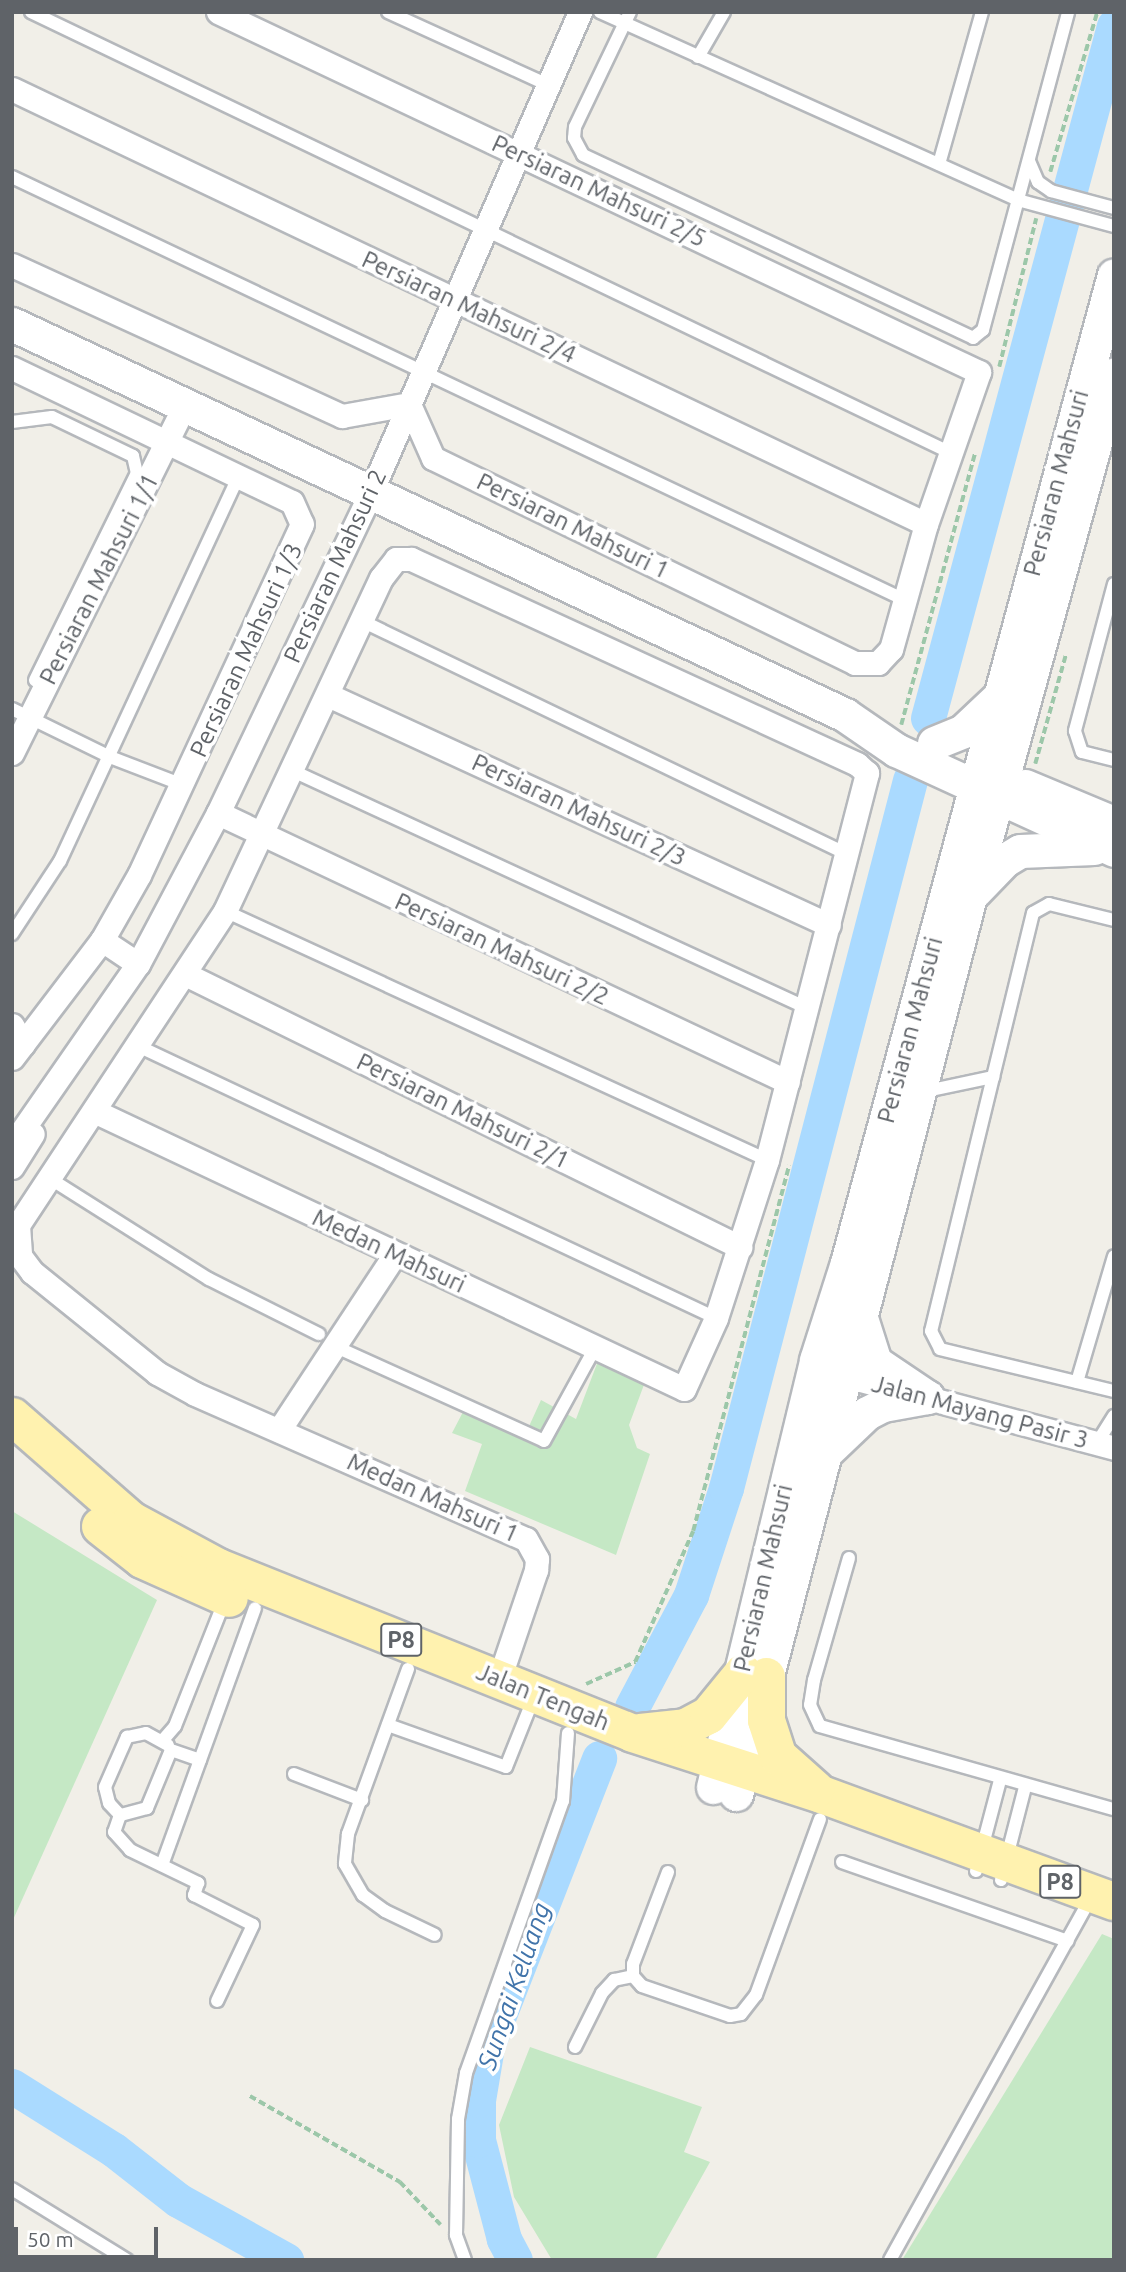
<!DOCTYPE html>
<style>
body{margin:0}
#map{position:relative;width:1126px;height:2272px;overflow:hidden;background:#f1efe8;font-family:Ubuntu,sans-serif}
div>[style]{position:absolute}
[style*='--x']{left:calc(var(--x)*1px);top:calc(var(--y)*1px);width:calc(var(--w)*1px);rotate:calc(var(--a)*1deg)}
.green>*{inset:0;background:#c5e8c5}
.river>*{height:35px;margin:-17.5px;padding:0 17.5px;transform-origin:17.5px;border-radius:17.5px;background:#aadaff}
.path>*{height:3.5px;margin-top:-1.75px;transform-origin:0;background:repeating-linear-gradient(90deg,#9cc7a9 0 7px,transparent 0 10.5px)}
.roads{filter:drop-shadow(2px 0 #b5b8bc) drop-shadow(-2px 0 #b5b8bc) drop-shadow(0 2px #b5b8bc) drop-shadow(0 -2px #b5b8bc)}
.lane>*{height:12px;margin:-6px;padding:0 6px;transform-origin:6px;border-radius:6px;background:#fff}
.street>*{height:23px;margin:-11.5px;padding:0 11.5px;transform-origin:11.5px;border-radius:11.5px;background:#fff}
.secondary>*{height:33px;margin:-16.5px;padding:0 16.5px;transform-origin:16.5px;border-radius:16.5px;background:#fff}
.primary>*{height:37px;margin:-18.5px;padding:0 18.5px;transform-origin:18.5px;border-radius:18.5px;background:#fff2af}
span{translate:-50% -50%;white-space:nowrap;text-align:center;line-height:1.15;-webkit-text-stroke:7px #fff;paint-order:stroke}
.shield-label span{padding:2px 5px;background:#fff;border:2px solid;border-radius:5px;-webkit-text-stroke-width:0}
.shield-label{font-size:23px;color:#5f6368;font-weight:700}
.street-label{font-size:24px;color:#5f6368}
.water-label{font-size:26px;color:#4174aa;font-style:italic}
.frame{position:absolute;inset:0;border:14px solid #5f6368;pointer-events:none}
.scale{position:absolute;left:14px;top:2227px;width:144px;height:32px;box-sizing:border-box;border:4px solid #5f6368;border-top:0;padding-left:9px;font-size:21px;line-height:24px;white-space:nowrap;color:#5f6368;-webkit-text-stroke:5px #fff;paint-order:stroke}
</style>
<div id="map">
<div class="green">
<i style="clip-path:polygon(598px 1361px,645px 1382px,629px 1425px,637px 1448px,650px 1454px,616px 1555px,465px 1491px,482px 1444px,452px 1433px,464px 1410px,525px 1435px,541px 1400px,576px 1419px)"></i>
<i style="clip-path:polygon(12px 1511px,157px 1600px,12px 1922px)"></i>
<i style="clip-path:polygon(1102px 1934px,1114px 1939px,1114px 2260px,902px 2260px)"></i>
<i style="clip-path:polygon(530px 2047px,702px 2107px,684px 2152px,710px 2162px,655px 2260px,552px 2260px,514px 2197px,499px 2125px)"></i>
</div>
<div class="river">
<i style="--x:928;--y:718;--w:717;--a:-74.96"></i>
<i style="--x:632;--y:1707;--w:127;--a:-62.2"></i>
<i style="--x:691;--y:1595;--w:113;--a:-71.9"></i>
<i style="--x:726;--y:1488;--w:732;--a:-75.43"></i>
<i style="--x:12;--y:2086;--w:120;--a:32.1"></i>
<i style="--x:114;--y:2150;--w:81;--a:38"></i>
<i style="--x:178;--y:2200;--w:124;--a:29.1"></i>
<i style="--x:515;--y:2260;--w:24;--a:-118"></i>
<i style="--x:504;--y:2239;--w:102;--a:-104.7"></i>
<i style="--x:478;--y:2140;--w:40;--a:-90"></i>
<i style="--x:478;--y:2100;--w:55;--a:-80.5"></i>
<i style="--x:487;--y:2046;--w:309;--a:-68.7"></i>
</div>
<div class="path">
<i style="--x:1050;--y:172;--w:167;--a:-73.6"></i>
<i style="--x:999;--y:367;--w:153;--a:-76"></i>
<i style="--x:901;--y:725;--w:283;--a:-74.8"></i>
<i style="--x:1035;--y:764;--w:114;--a:-74.3"></i>
<i style="--x:586;--y:1684;--w:54;--a:-24.2"></i>
<i style="--x:635;--y:1662;--w:143;--a:-66.1"></i>
<i style="--x:693;--y:1531;--w:378;--a:-75.3"></i>
<i style="--x:250;--y:2096;--w:173;--a:29.8"></i>
<i style="--x:400;--y:2182;--w:59;--a:46.4"></i>
</div>
<div class="roads">
<div class="lane">
<i style="--x:31;--y:12;--w:1020;--a:25.61"></i>
<i style="--x:388;--y:12;--w:176;--a:24.5"></i>
<i style="--x:600;--y:12;--w:458;--a:24.2"></i>
<i style="--x:1018;--y:200;--w:99;--a:15.2"></i>
<i style="--x:630;--y:12;--w:127;--a:115.6"></i>
<i style="--x:575;--y:127;--w:11;--a:95"></i>
<i style="--x:574;--y:138;--w:19;--a:62"></i>
<i style="--x:583;--y:155;--w:431;--a:25.1"></i>
<i style="--x:973;--y:338;--w:13;--a:-39"></i>
<i style="--x:983;--y:330;--w:329;--a:-75"></i>
<i style="--x:698;--y:57;--w:52;--a:-60"></i>
<i style="--x:1029;--y:161;--w:23;--a:67"></i>
<i style="--x:1038;--y:182;--w:16;--a:35"></i>
<i style="--x:1051;--y:191;--w:65;--a:15.1"></i>
<i style="--x:939;--y:164;--w:158;--a:-74.2"></i>
<i style="--x:12;--y:177;--w:990;--a:25.35"></i>
<i style="--x:12;--y:422;--w:40;--a:-7.1"></i>
<i style="--x:52;--y:417;--w:90;--a:25.7"></i>
<i style="--x:133;--y:456;--w:17;--a:77"></i>
<i style="--x:137;--y:473;--w:231;--a:116.2"></i>
<i style="--x:1114;--y:584;--w:152;--a:104.9"></i>
<i style="--x:1075;--y:731;--w:22;--a:72"></i>
<i style="--x:1082;--y:752;--w:33;--a:14"></i>
<i style="--x:362;--y:621;--w:538;--a:25.66"></i>
<i style="--x:12;--y:709;--w:109;--a:26.1"></i>
<i style="--x:110;--y:757;--w:78;--a:21"></i>
<i style="--x:293;--y:771;--w:566;--a:24.75"></i>
<i style="--x:225;--y:911;--w:596;--a:24.67"></i>
<i style="--x:1114;--y:920;--w:67;--a:-166.2"></i>
<i style="--x:1049;--y:904;--w:18;--a:151"></i>
<i style="--x:1033;--y:913;--w:430;--a:103.7"></i>
<i style="--x:931;--y:1331;--w:20;--a:63"></i>
<i style="--x:940;--y:1349;--w:179;--a:13.6"></i>
<i style="--x:12;--y:934;--w:87;--a:-56.7"></i>
<i style="--x:60;--y:861;--w:425;--a:-65.1"></i>
<i style="--x:138;--y:1046;--w:639;--a:25.2"></i>
<i style="--x:922;--y:1092;--w:73;--a:-11.9"></i>
<i style="--x:49;--y:1178;--w:189;--a:32.3"></i>
<i style="--x:209;--y:1279;--w:123;--a:26.6"></i>
<i style="--x:334;--y:1346;--w:230;--a:24.3"></i>
<i style="--x:544;--y:1441;--w:106;--a:-61.3"></i>
<i style="--x:1077;--y:1382;--w:131;--a:-73.6"></i>
<i style="--x:1097;--y:1443;--w:32;--a:-58"></i>
<i style="--x:849;--y:1558;--w:127;--a:106"></i>
<i style="--x:814;--y:1680;--w:25;--a:99"></i>
<i style="--x:810;--y:1705;--w:23;--a:65"></i>
<i style="--x:820;--y:1726;--w:305;--a:15.8"></i>
<i style="--x:408;--y:1669;--w:176;--a:110"></i>
<i style="--x:348;--y:1834;--w:30;--a:96"></i>
<i style="--x:345;--y:1864;--w:36;--a:60"></i>
<i style="--x:363;--y:1895;--w:27;--a:36"></i>
<i style="--x:385;--y:1911;--w:55;--a:25.6"></i>
<i style="--x:388;--y:1725;--w:125;--a:19.6"></i>
<i style="--x:506;--y:1767;--w:75;--a:-68.2"></i>
<i style="--x:163;--y:1740;--w:18;--a:-49"></i>
<i style="--x:175;--y:1726;--w:136;--a:-68.4"></i>
<i style="--x:200;--y:1760;--w:31;--a:-161"></i>
<i style="--x:171;--y:1750;--w:63;--a:112.5"></i>
<i style="--x:147;--y:1808;--w:28;--a:165"></i>
<i style="--x:120;--y:1815;--w:18;--a:109"></i>
<i style="--x:114;--y:1832;--w:24;--a:48"></i>
<i style="--x:130;--y:1850;--w:76;--a:25.9"></i>
<i style="--x:198;--y:1883;--w:13;--a:108"></i>
<i style="--x:194;--y:1895;--w:66;--a:27"></i>
<i style="--x:253;--y:1925;--w:84;--a:115.3"></i>
<i style="--x:294;--y:1774;--w:73;--a:20.9"></i>
<i style="--x:120;--y:1815;--w:16;--a:-133"></i>
<i style="--x:109;--y:1803;--w:16;--a:-104"></i>
<i style="--x:105;--y:1787;--w:55;--a:-66.3"></i>
<i style="--x:127;--y:1737;--w:19;--a:-12"></i>
<i style="--x:146;--y:1733;--w:25;--a:29"></i>
<i style="--x:842;--y:1862;--w:239;--a:19.3"></i>
<i style="--x:162;--y:1865;--w:273;--a:-70.1"></i>
<i style="--x:976;--y:1871;--w:94;--a:-75.2"></i>
<i style="--x:668;--y:1872;--w:98;--a:110.8"></i>
<i style="--x:633;--y:1964;--w:12;--a:90"></i>
<i style="--x:633;--y:1976;--w:13;--a:48"></i>
<i style="--x:642;--y:1986;--w:93;--a:18.8"></i>
<i style="--x:730;--y:2016;--w:11;--a:-10"></i>
<i style="--x:741;--y:2014;--w:24;--a:-52"></i>
<i style="--x:756;--y:1995;--w:187;--a:-70"></i>
<i style="--x:1001;--y:1880;--w:96;--a:-75.5"></i>
<i style="--x:575;--y:2047;--w:60;--a:-63.4"></i>
<i style="--x:602;--y:1993;--w:18;--a:-47"></i>
<i style="--x:614;--y:1980;--w:19;--a:-12"></i>
<i style="--x:12;--y:2189;--w:135;--a:31.7"></i>
<i style="--x:465;--y:2260;--w:27;--a:-110"></i>
<i style="--x:456;--y:2235;--w:116;--a:-89"></i>
<i style="--x:458;--y:2119;--w:47;--a:-80.1"></i>
<i style="--x:466;--y:2073;--w:289;--a:-70.4"></i>
<i style="--x:563;--y:1801;--w:68;--a:-85.8"></i>
<i style="--x:890;--y:2260;--w:400;--a:-61"></i>
</div>
<div class="street">
<i style="--x:218;--y:12;--w:842;--a:25.32"></i>
<i style="--x:979;--y:372;--w:161;--a:109.2"></i>
<i style="--x:926;--y:524;--w:130;--a:105.6"></i>
<i style="--x:891;--y:649;--w:19;--a:133"></i>
<i style="--x:878;--y:663;--w:23;--a:180"></i>
<i style="--x:855;--y:663;--w:469;--a:-154.1"></i>
<i style="--x:433;--y:458;--w:59;--a:-114"></i>
<i style="--x:12;--y:89;--w:1012;--a:25.45"></i>
<i style="--x:12;--y:265;--w:363;--a:24.6"></i>
<i style="--x:342;--y:416;--w:68;--a:-10.2"></i>
<i style="--x:12;--y:368;--w:310;--a:25.6"></i>
<i style="--x:292;--y:502;--w:24;--a:66"></i>
<i style="--x:302;--y:524;--w:387;--a:114.9"></i>
<i style="--x:139;--y:875;--w:75;--a:119.6"></i>
<i style="--x:102;--y:940;--w:148;--a:127.3"></i>
<i style="--x:328;--y:695;--w:551;--a:24.66"></i>
<i style="--x:12;--y:753;--w:389;--a:-63.6"></i>
<i style="--x:218;--y:813;--w:630;--a:25.26"></i>
<i style="--x:102;--y:940;--w:43;--a:33.7"></i>
<i style="--x:185;--y:974;--w:619;--a:26.19"></i>
<i style="--x:12;--y:1025;--w:22;--a:60"></i>
<i style="--x:94;--y:1111;--w:652;--a:25.23"></i>
<i style="--x:684;--y:1389;--w:78;--a:-65.7"></i>
<i style="--x:716;--y:1318;--w:166;--a:-72.1"></i>
<i style="--x:767;--y:1160;--w:400;--a:-75.5"></i>
<i style="--x:867;--y:773;--w:13;--a:-138"></i>
<i style="--x:857;--y:764;--w:491;--a:-155.3"></i>
<i style="--x:411;--y:559;--w:15;--a:180"></i>
<i style="--x:396;--y:559;--w:24;--a:128"></i>
<i style="--x:381;--y:578;--w:368;--a:115.1"></i>
<i style="--x:225;--y:911;--w:376;--a:123.4"></i>
<i style="--x:18;--y:1225;--w:31;--a:86"></i>
<i style="--x:20;--y:1256;--w:20;--a:53"></i>
<i style="--x:32;--y:1272;--w:161;--a:38.9"></i>
<i style="--x:157;--y:1373;--w:43;--a:28.9"></i>
<i style="--x:195;--y:1394;--w:361;--a:23.7"></i>
<i style="--x:526;--y:1539;--w:23;--a:61"></i>
<i style="--x:537;--y:1559;--w:11;--a:95"></i>
<i style="--x:536;--y:1570;--w:115;--a:108.7"></i>
<i style="--x:12;--y:1145;--w:221;--a:-55.2"></i>
<i style="--x:138;--y:964;--w:171;--a:-62.1"></i>
<i style="--x:218;--y:813;--w:356;--a:-64.5"></i>
<i style="--x:371;--y:492;--w:524;--a:-66.47"></i>
<i style="--x:12;--y:1167;--w:39;--a:-58"></i>
<i style="--x:846;--y:1376;--w:278;--a:15"></i>
<i style="--x:279;--y:1430;--w:211;--a:-56.6"></i>
</div>
<div class="secondary">
<i style="--x:12;--y:324;--w:920;--a:25.14"></i>
<i style="--x:845;--y:715;--w:62;--a:34.5"></i>
<i style="--x:896;--y:750;--w:240;--a:24.6"></i>
<i style="--x:934;--y:743;--w:31;--a:-22"></i>
<i style="--x:963;--y:731;--w:47;--a:-43.3"></i>
<i style="--x:1025;--y:786;--w:96;--a:22.6"></i>
<i style="--x:975;--y:891;--w:43;--a:-45.9"></i>
<i style="--x:1005;--y:860;--w:17;--a:-31"></i>
<i style="--x:1020;--y:851;--w:74;--a:-2.3"></i>
<i style="--x:862;--y:1321;--w:43;--a:72.4"></i>
<i style="--x:875;--y:1362;--w:63;--a:33.9"></i>
<i style="--x:827;--y:1451;--w:55;--a:-43.5"></i>
<i style="--x:867;--y:1413;--w:18;--a:-27"></i>
<i style="--x:883;--y:1405;--w:45;--a:-10.3"></i>
<i style="--x:713;--y:1787;--w:439;--a:-76.4"></i>
<i style="--x:816;--y:1360;--w:102;--a:-72.3"></i>
<i style="--x:847;--y:1263;--w:1023;--a:-74.88"></i>
<i style="--x:736;--y:1794;--w:928;--a:-75.39"></i>
<i style="--x:970;--y:896;--w:541;--a:-74.58"></i>
</div>
<div class="primary">
<i style="--x:12;--y:1416;--w:158;--a:41.2"></i>
<i style="--x:131;--y:1520;--w:99;--a:28.4"></i>
<i style="--x:218;--y:1567;--w:446;--a:21.8"></i>
<i style="--x:632;--y:1733;--w:199;--a:17.9"></i>
<i style="--x:821;--y:1794;--w:312;--a:20.1"></i>
<i style="--x:100;--y:1526;--w:53;--a:38.2"></i>
<i style="--x:142;--y:1559;--w:95;--a:24.1"></i>
<i style="--x:766;--y:1676;--w:44;--a:90"></i>
<i style="--x:766;--y:1720;--w:38;--a:72"></i>
<i style="--x:778;--y:1756;--w:50;--a:41.7"></i>
<i style="--x:640;--y:1732;--w:45;--a:-6.3"></i>
<i style="--x:685;--y:1727;--w:26;--a:-28"></i>
<i style="--x:708;--y:1715;--w:55;--a:-50.9"></i>
</div>
</div>
<div class="shield-label">
<span style="left:401px;top:1640px">P8</span>
<span style="left:1060px;top:1882px">P8</span>
</div>
<div class="street-label">
<span style="left:599px;top:191px;rotate:25deg">Persiaran Mahsuri 2/5</span>
<span style="left:469px;top:307px;rotate:25deg">Persiaran Mahsuri 2/4</span>
<span style="left:1056px;top:483px;rotate:-75deg">Persiaran Mahsuri</span>
<span style="left:573px;top:526px;rotate:26deg">Persiaran Mahsuri 1</span>
<span style="left:335px;top:566px;rotate:-65deg">Persiaran Mahsuri 2</span>
<span style="left:99px;top:579px;rotate:-63deg">Persiaran Mahsuri 1/1</span>
<span style="left:246px;top:650px;rotate:-65deg">Persiaran Mahsuri 1/3</span>
<span style="left:579px;top:810px;rotate:25deg">Persiaran Mahsuri 2/3</span>
<span style="left:502px;top:949px;rotate:25deg">Persiaran Mahsuri 2/2</span>
<span style="left:910px;top:1030px;rotate:-75deg">Persiaran Mahsuri</span>
<span style="left:463px;top:1111px;rotate:26deg">Persiaran Mahsuri 2/1</span>
<span style="left:389px;top:1251px;rotate:25deg">Medan Mahsuri</span>
<span style="left:980px;top:1412px;rotate:15deg">Jalan Mayang Pasir 3</span>
<span style="left:433px;top:1498px;rotate:24deg">Medan Mahsuri 1</span>
<span style="left:763px;top:1578px;rotate:-77deg">Persiaran Mahsuri</span>
<span style="left:543px;top:1697px;rotate:22deg">Jalan Tengah</span>
</div>
<div class="water-label">
<span style="left:514px;top:1986px;rotate:-71deg">Sungai Keluang</span>
</div>
<div class="frame"></div>
<div class="scale">50 m</div>
</div>
